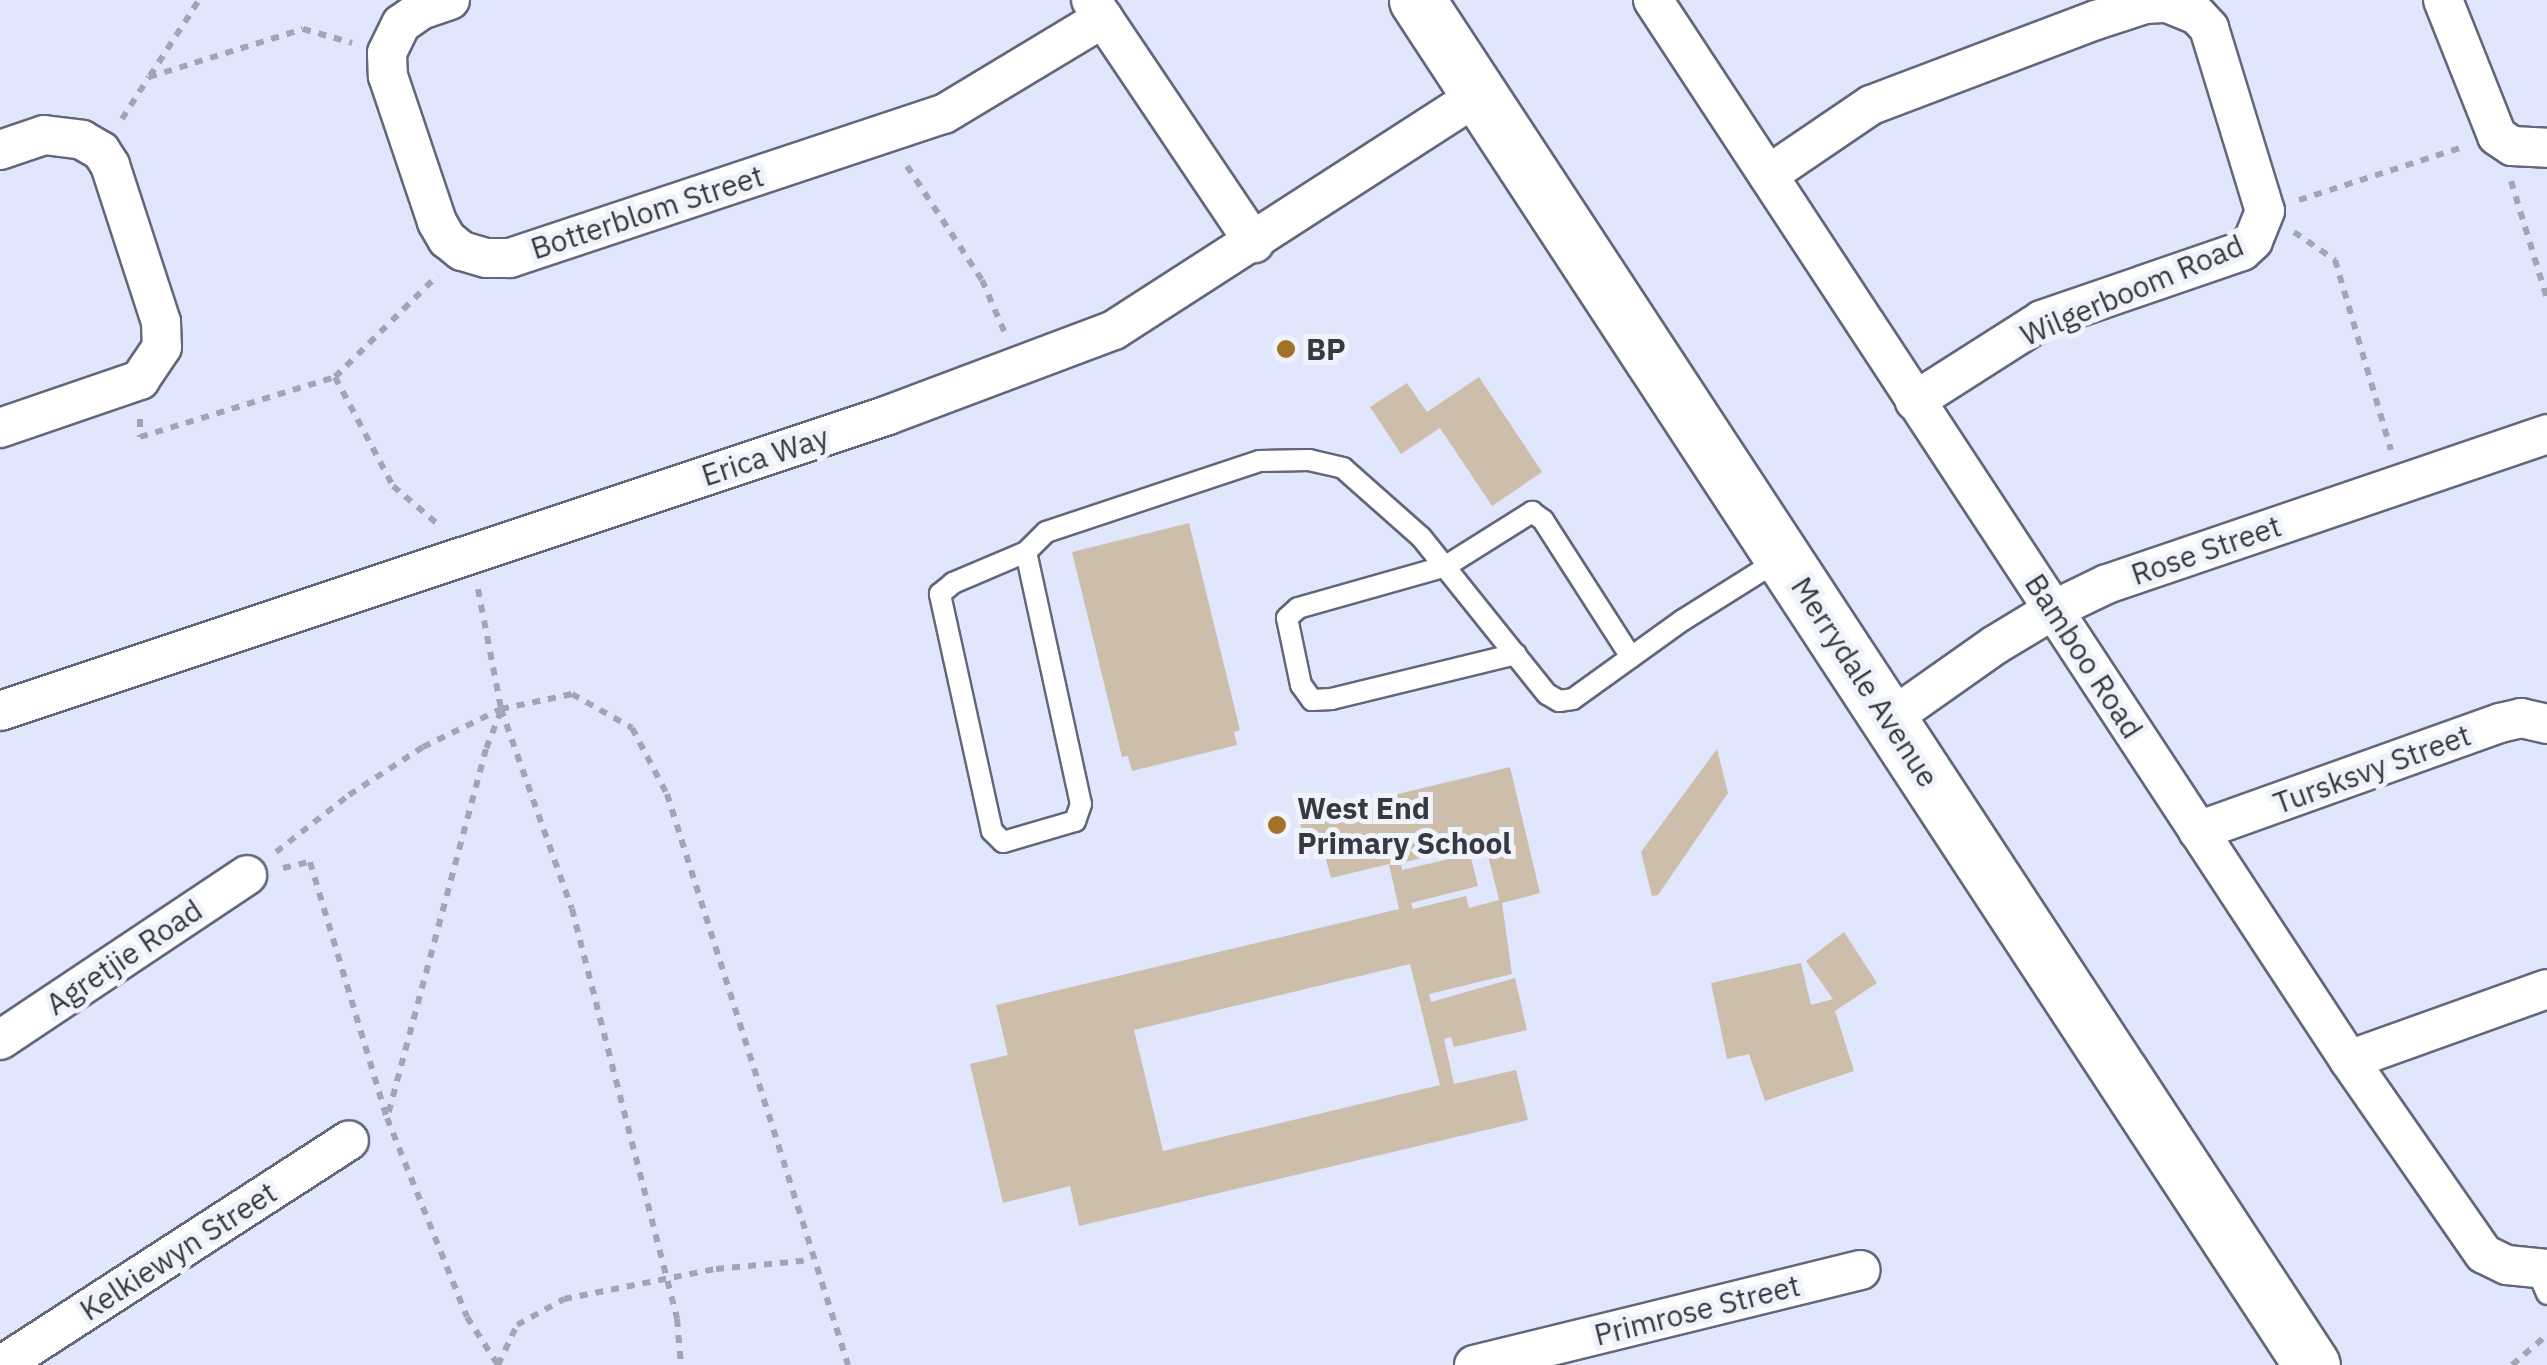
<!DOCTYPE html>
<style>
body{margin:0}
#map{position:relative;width:2547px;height:1365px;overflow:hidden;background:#e0e6fc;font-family:"IBM Plex Sans",sans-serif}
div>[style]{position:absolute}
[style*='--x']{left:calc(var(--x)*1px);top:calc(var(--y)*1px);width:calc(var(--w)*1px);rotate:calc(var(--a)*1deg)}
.building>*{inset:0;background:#cdbeab}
.path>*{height:6px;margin-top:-3px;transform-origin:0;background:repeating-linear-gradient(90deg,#a1a5b6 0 8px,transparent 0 16px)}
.roads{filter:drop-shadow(2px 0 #62677a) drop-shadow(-2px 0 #62677a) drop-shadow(0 2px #62677a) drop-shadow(0 -2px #62677a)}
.lane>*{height:20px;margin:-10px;padding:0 10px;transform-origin:10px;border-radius:10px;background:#fff}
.street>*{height:38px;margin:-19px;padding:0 19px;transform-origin:19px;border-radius:19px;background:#fff}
.secondary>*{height:55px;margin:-27.5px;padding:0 27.5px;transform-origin:27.5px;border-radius:27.5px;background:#fff}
.dots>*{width:28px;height:28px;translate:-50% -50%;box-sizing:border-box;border:5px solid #f1f3fc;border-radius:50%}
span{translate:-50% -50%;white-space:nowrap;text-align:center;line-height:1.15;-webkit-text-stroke:10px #f1f3fc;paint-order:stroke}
.street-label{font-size:30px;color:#373942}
.poi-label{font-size:30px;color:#373942;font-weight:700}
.left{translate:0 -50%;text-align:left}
</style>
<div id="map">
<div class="building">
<i style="clip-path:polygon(1479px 377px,1542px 472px,1492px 506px,1440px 428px,1401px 454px,1370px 407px,1407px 383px,1427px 412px)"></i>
<i style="clip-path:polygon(1189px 523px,1240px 730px,1234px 732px,1237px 745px,1132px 771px,1128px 756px,1122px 757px,1072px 552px)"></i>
<i style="clip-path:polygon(1717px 749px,1728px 793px,1658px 895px,1652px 896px,1641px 852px)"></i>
<i style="clip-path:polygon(evenodd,1510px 767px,1540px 893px,1502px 903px,1512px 974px,1429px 994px,1431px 1002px,1515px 978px,1527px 1030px,1454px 1047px,1451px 1037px,1444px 1039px,1454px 1084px,1516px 1070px,1528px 1120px,1079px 1226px,1070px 1186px,1003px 1203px,970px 1064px,1008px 1055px,996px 1005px,1399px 909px,1389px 864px,1331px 878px,1323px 848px,1307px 853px,1299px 818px,1510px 767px,1485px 843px,1499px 900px,1469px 908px,1466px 896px,1413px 909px,1411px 903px,1478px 886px,1470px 854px,1402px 870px,1401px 863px,1485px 843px,1510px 767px,1410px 964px,1440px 1085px,1163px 1151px,1134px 1030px,1410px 964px)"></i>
<i style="clip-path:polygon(1844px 932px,1877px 983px,1835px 1011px,1854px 1071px,1765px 1101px,1749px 1054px,1727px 1059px,1711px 983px,1801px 963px,1811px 1005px,1833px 999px,1806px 961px)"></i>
</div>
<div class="path">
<i style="--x:150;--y:76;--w:90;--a:-57.2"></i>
<i style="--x:122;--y:119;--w:50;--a:-57.3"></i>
<i style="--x:149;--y:77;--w:161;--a:-17.3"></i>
<i style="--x:303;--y:29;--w:51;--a:15.9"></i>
<i style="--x:907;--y:166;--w:136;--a:56.7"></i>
<i style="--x:982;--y:280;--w:56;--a:66.7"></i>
<i style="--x:2511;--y:181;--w:123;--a:73"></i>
<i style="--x:2299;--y:200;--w:172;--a:-17.9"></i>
<i style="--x:2294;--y:232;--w:50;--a:34.3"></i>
<i style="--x:2335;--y:260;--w:198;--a:73.6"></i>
<i style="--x:335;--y:377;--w:144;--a:-44.7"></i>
<i style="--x:140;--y:419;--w:18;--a:90"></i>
<i style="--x:140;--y:437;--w:204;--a:-17.1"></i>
<i style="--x:335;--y:377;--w:123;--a:62"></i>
<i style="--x:393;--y:486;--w:62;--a:40.4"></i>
<i style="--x:478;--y:589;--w:122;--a:79.1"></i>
<i style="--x:501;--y:709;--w:212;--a:70.5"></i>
<i style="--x:572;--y:909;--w:423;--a:75.6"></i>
<i style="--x:677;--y:1319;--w:46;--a:85"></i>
<i style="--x:501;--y:711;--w:41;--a:111.5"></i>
<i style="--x:486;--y:749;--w:382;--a:105"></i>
<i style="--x:387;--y:1118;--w:214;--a:68.1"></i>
<i style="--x:467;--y:1317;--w:57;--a:57.1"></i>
<i style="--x:498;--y:1365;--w:44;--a:-64.6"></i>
<i style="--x:517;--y:1325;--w:54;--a:-29"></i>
<i style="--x:564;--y:1299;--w:155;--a:-11.2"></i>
<i style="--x:716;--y:1269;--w:95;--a:-5.4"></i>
<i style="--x:276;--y:852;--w:93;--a:-38"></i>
<i style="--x:349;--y:795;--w:88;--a:-33"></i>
<i style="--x:423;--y:747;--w:87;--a:-26"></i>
<i style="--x:501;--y:709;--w:73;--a:-11.9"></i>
<i style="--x:572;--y:694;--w:69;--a:29.5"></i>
<i style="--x:632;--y:728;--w:75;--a:62.1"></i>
<i style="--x:667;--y:794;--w:599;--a:72.41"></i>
<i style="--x:283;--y:868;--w:28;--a:-13"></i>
<i style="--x:310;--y:862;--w:265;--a:73.3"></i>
<i style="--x:2512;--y:1365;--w:46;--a:-40.6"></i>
</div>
<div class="roads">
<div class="lane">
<i style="--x:1026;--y:552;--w:258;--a:77.7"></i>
<i style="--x:1081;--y:804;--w:18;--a:109"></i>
<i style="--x:1075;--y:821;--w:75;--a:163.7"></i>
<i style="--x:1003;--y:842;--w:16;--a:-135"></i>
<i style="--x:992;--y:831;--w:243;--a:-102.4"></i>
<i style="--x:940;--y:594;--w:17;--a:-40"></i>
<i style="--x:953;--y:583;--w:79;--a:-23"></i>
<i style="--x:1026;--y:552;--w:28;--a:-45"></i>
<i style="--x:1046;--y:532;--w:225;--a:-18.4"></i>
<i style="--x:1260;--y:461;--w:49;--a:-1.2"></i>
<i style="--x:1309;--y:460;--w:35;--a:13"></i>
<i style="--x:1343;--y:468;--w:104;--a:41.5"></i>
<i style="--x:1421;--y:537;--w:201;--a:51.3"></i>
<i style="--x:1547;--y:694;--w:14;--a:30"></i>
<i style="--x:1559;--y:701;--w:14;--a:-8"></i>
<i style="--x:1573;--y:699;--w:135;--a:-35.7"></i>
<i style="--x:1683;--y:620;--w:117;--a:-32.1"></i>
<i style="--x:1516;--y:654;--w:189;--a:166.3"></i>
<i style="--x:1332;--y:699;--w:20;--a:177"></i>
<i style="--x:1312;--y:700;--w:19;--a:-126"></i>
<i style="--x:1301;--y:685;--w:68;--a:-101.8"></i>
<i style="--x:1287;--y:618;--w:15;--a:-42"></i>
<i style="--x:1298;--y:608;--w:154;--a:-15.8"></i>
<i style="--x:1446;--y:566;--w:102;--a:-32.1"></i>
<i style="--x:1532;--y:512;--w:14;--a:36"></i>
<i style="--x:1543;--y:520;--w:163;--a:57.3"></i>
<i style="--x:2537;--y:1270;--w:26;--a:67"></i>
</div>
<div class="street">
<i style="--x:450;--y:0;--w:31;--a:161"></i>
<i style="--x:421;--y:10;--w:24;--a:145"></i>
<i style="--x:401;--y:24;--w:32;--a:116"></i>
<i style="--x:387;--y:53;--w:23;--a:88"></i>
<i style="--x:388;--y:76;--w:154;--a:71.4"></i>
<i style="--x:437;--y:222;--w:20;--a:60"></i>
<i style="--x:447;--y:239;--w:19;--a:39"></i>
<i style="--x:462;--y:251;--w:25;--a:16"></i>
<i style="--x:486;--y:258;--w:24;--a:0"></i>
<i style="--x:510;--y:258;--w:457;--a:-18.4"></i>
<i style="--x:944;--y:114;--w:186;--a:-31.1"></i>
<i style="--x:1091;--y:0;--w:293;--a:56.1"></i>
<i style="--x:1653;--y:0;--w:1268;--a:56.71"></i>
<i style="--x:2349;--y:1060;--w:236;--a:55.2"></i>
<i style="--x:2484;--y:1254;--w:25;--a:26"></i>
<i style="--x:2507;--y:1265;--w:40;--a:5.7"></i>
<i style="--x:2443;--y:0;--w:146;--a:68.3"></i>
<i style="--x:2497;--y:136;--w:18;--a:34"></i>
<i style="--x:2512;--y:146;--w:35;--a:3"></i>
<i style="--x:0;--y:150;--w:46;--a:-18.8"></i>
<i style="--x:44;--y:135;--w:38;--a:7"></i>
<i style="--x:82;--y:140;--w:22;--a:30"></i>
<i style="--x:101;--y:151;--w:17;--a:57"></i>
<i style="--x:110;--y:165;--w:165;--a:72"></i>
<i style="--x:161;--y:322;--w:25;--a:88"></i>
<i style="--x:162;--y:347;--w:40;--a:124"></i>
<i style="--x:140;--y:380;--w:148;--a:161.1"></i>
<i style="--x:1768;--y:175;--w:125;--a:-34.2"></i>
<i style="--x:1871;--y:105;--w:241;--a:-20.7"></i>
<i style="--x:2096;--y:20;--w:52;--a:-18.1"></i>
<i style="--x:2145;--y:4;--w:22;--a:-3"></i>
<i style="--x:2167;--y:3;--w:32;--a:22"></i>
<i style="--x:2197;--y:15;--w:18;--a:47"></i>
<i style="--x:2209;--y:28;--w:191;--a:73"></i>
<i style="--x:2265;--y:211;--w:32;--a:112"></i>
<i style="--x:2253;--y:241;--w:15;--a:138"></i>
<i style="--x:2242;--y:251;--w:212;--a:161"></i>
<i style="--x:2042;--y:320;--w:151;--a:147.5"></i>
<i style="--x:0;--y:711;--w:936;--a:-18.43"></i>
<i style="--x:888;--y:415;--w:241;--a:-20.6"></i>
<i style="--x:1114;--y:330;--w:435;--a:-32.8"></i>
<i style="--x:1890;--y:719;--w:128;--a:-35.2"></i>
<i style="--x:1995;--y:645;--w:68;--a:-31.1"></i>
<i style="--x:2053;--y:610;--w:60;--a:-25.7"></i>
<i style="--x:2107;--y:584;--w:465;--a:-18.8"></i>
<i style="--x:2198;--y:831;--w:321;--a:-19.7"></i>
<i style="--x:2500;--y:723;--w:22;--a:-13"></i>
<i style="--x:2521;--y:718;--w:27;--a:13"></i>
<i style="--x:0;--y:1040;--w:297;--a:-33.7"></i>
<i style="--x:2349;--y:1060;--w:210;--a:-19.7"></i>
<i style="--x:8;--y:1361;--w:406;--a:-32.9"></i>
<i style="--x:1474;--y:1365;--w:398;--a:-13.8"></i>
</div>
<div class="secondary">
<i style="--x:1417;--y:0;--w:1632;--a:56.75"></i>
</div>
</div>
<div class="dots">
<i style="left:1286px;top:349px;background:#a47128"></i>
<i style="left:1277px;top:825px;background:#a47128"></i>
</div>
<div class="street-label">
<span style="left:647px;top:212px;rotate:-18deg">Botterblom Street</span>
<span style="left:2132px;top:290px;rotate:-23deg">Wilgerboom Road</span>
<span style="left:765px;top:456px;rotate:-18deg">Erica Way</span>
<span style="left:2206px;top:550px;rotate:-19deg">Rose Street</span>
<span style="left:2084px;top:656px;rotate:57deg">Bamboo Road</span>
<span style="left:1865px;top:682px;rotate:57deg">Merrydale Avenue</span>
<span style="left:2372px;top:769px;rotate:-20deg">Tursksvy Street</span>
<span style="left:124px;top:957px;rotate:-34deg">Agretjie Road</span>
<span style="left:178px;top:1251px;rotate:-33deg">Kelkiewyn Street</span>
<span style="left:1697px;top:1310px;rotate:-14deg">Primrose Street</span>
</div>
<div class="poi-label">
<span class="left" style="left:1306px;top:349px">BP</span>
<span class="left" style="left:1297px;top:825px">West End<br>Primary School</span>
</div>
</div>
